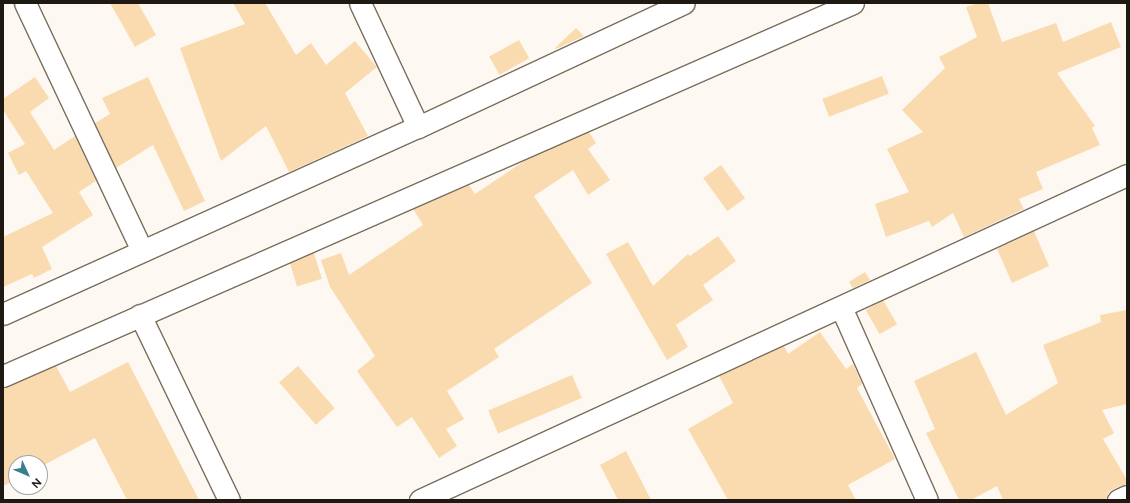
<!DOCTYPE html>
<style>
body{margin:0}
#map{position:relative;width:1130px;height:503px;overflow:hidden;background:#fdf8f1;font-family:Figtree,sans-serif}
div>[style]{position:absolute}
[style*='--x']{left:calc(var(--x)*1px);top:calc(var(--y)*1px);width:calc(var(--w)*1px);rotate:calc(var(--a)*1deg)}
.building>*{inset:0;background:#fadbaf;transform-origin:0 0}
.roads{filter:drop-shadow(1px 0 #7a6e5e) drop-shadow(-1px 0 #7a6e5e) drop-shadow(0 1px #7a6e5e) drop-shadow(0 -1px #7a6e5e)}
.street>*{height:21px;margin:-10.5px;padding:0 10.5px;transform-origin:10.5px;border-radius:10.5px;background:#fff}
span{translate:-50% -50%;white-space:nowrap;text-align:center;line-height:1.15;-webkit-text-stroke:3.5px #fff;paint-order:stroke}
.frame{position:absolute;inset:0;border:4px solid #1e1913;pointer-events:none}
.north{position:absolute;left:8px;top:455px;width:40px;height:40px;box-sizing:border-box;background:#fff;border:1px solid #a5a3a1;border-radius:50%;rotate:134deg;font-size:11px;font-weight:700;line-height:16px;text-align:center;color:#1e1913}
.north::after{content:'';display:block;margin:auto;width:14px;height:18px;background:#3c7d8f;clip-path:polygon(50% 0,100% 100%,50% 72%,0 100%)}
</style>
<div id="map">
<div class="building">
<i style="clip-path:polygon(110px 3px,138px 3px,156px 35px,135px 47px)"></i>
<i style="clip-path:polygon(233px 3px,265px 3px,296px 55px,311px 43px,326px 65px,355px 41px,377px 67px,345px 93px,368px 136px,289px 172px,266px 126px,221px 161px,180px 48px,245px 24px)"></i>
<i style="clip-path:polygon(978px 3px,988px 3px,1002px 42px,1056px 23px,1063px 42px,1111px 22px,1121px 47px,1057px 73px,1095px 126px,1092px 128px,1100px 145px,1036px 172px,1043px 189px,1019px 199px,1024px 209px,964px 237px,953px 213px,932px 227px,929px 221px,886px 237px,875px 204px,909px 192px,887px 149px,923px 132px,902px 110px,945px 68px,939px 57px,977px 37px,966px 7px)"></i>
<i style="clip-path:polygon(576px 28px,584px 36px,556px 49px,555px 48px)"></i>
<i style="left:519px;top:40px;width:21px;height:34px;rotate:61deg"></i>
<i style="left:882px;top:76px;width:19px;height:64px;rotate:69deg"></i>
<i style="clip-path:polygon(35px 77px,49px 98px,30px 112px,54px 150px,75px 136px,96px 181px,79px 192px,93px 215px,42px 247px,52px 269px,34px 278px,32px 274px,3px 287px,3px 237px,53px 213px,26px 171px,19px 175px,8px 153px,25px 144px,3px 110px,3px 99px)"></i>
<i style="clip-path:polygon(148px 77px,205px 201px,184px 211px,153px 145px,116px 168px,95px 123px,110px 114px,102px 98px)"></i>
<i style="clip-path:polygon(589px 132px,596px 143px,588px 149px,610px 180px,588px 195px,573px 170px,534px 196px,592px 283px,494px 349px,499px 357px,447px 391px,464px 419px,446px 429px,457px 446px,439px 458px,412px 417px,397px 427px,357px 371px,375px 356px,330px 287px,321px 260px,341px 253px,349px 275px,423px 225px,413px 209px,469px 185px,475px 194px,527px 159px)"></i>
<i style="left:721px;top:165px;width:41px;height:22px;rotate:54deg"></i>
<i style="clip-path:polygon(1034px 231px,1049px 266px,1012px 283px,997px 249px,974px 260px)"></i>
<i style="clip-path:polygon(718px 236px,736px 261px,703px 285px,713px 300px,676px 325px,688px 347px,667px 360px,606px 254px,628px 242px,653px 286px,688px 254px,690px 256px)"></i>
<i style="left:314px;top:253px;width:27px;height:26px;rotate:73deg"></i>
<i style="clip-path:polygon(865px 272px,870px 280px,853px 288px,849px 282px)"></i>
<i style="left:883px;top:300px;width:28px;height:20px;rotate:60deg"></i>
<i style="clip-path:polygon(1127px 310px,1127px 404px,1102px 410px,1114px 433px,1103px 439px,1127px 480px,1127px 484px,1113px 489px,1108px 493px,1106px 500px,1003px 500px,997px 486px,971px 500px,959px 500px,926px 433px,935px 429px,914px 381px,976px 352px,1006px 415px,1058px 383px,1043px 345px,1101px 322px,1100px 315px)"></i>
<i style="clip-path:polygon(820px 332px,846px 369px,853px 364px,862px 384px,857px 388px,895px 459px,848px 485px,856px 500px,728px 500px,688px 429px,733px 403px,719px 376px,784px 346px,788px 354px)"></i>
<i style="clip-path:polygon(128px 362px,199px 500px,127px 500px,95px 438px,40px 467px,40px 463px,16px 463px,16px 480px,3px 486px,3px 388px,56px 366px,70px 392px)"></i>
<i style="left:298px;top:366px;width:56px;height:25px;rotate:49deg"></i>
<i style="left:572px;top:375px;width:25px;height:91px;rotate:67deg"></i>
<i style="clip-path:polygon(626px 451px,651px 500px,618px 500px,600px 465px)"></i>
</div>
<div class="roads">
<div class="street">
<i style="--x:25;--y:3;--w:274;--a:64.7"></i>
<i style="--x:360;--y:3;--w:137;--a:64.9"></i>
<i style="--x:841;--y:307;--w:211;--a:66"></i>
<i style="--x:3;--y:314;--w:455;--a:-24.3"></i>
<i style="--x:418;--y:127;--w:293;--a:-25"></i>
<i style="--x:140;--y:315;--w:205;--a:64.3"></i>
<i style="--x:3;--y:376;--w:928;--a:-23.69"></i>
<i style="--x:420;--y:500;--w:778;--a:-24.69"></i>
<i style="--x:1118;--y:500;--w:10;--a:-24"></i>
</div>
</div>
<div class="frame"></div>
<div class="north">N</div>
</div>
